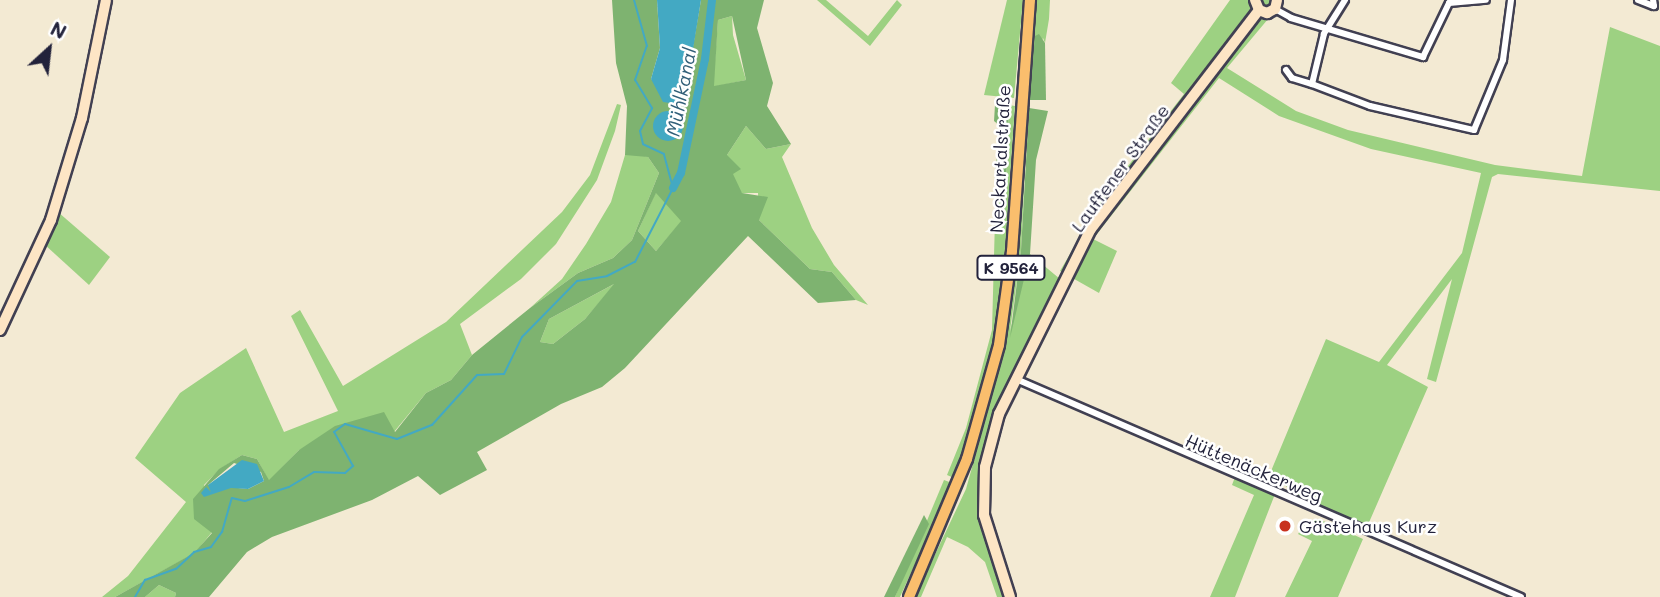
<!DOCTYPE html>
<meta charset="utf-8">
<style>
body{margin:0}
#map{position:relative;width:1660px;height:597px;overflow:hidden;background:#f3ead3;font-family:Mali,sans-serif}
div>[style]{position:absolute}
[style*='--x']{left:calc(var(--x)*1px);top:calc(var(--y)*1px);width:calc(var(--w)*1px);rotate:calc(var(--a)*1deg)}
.green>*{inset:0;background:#9dd182}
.forest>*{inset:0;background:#7eb370}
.water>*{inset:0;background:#43a9c3}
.round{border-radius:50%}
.stream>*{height:2px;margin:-1px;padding:0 1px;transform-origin:1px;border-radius:1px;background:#43a9c3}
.canal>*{height:8px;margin:-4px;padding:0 4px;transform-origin:4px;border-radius:4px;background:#43a9c3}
.roads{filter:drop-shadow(2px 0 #414052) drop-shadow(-2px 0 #414052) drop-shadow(0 2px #414052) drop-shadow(0 -2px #414052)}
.street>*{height:6px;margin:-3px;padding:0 3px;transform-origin:3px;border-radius:3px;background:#fff}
.secondary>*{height:10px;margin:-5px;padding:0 5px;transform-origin:5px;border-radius:5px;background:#fde5c5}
.primary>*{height:10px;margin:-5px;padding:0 5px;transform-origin:5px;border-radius:5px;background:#fabe6d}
.dots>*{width:19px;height:19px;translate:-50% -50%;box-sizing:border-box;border:4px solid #fff;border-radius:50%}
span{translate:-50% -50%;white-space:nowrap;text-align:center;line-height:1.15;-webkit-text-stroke:5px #fff;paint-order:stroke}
.shield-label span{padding:2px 5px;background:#fff;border:2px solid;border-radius:5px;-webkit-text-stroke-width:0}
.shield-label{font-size:16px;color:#22223b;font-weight:700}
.street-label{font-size:18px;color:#22223b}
.poi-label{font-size:18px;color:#22223b}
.left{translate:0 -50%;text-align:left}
.water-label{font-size:19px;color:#315f78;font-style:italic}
.north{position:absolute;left:14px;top:14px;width:70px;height:70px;-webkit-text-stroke:5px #fff;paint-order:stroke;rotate:27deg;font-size:19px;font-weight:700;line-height:28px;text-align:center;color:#22223b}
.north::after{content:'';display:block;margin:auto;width:24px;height:32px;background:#22223b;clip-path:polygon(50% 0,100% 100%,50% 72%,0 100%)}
</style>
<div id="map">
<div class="green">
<i style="clip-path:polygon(817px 0,826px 0,868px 36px,897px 0,902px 5px,870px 46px)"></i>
<i style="clip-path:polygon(1007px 0,1023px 0,1014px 98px,984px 95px)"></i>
<i style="clip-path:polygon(1035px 0,1050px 0,1049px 19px,1045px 43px,1043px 38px,1030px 70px,1021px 250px,1010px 331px,1030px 254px,1060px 279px,999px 404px,984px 449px,981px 520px,1005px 597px,997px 597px,985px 562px,968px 547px,947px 537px,921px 597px,915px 597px,966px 489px,1003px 356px,1018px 245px,1025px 86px)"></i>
<i style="clip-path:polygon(1230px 0,1284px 0,1227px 68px,1296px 111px,1348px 130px,1495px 165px,1582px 176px,1610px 27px,1660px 46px,1660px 191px,1498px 174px,1492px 177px,1436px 382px,1427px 379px,1452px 279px,1387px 365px,1428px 387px,1367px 527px,1290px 496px,1292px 490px,1269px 476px,1326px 339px,1379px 362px,1462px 253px,1481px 173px,1371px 149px,1279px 116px,1219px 78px,1093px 239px,1117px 251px,1099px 293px,1060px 271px,1103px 198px,1184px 94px,1171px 83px)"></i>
<i style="clip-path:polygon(732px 16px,733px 35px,746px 80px,713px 87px,718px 20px)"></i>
<i style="clip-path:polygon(617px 104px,621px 105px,615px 131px,597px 180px,556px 244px,521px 279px,460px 324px,472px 355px,451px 380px,426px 393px,394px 432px,299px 450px,269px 481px,257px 459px,242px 455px,220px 469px,204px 485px,212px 532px,195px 553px,115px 597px,102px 597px,128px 576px,186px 502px,135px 458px,180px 393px,246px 348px,284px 432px,338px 411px,291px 316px,300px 310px,343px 386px,446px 322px,562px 212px,590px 175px)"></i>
<i style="clip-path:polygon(1009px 105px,1015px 106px,1001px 309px,990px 364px,954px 478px,947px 475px,966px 428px,992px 330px,996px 183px,1006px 183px)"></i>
<i style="clip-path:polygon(746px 126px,766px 149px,791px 144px,782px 157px,812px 228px,834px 265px,868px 305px,856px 300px,832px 272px,810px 269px,759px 220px,758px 193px,742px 193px,677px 156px,727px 155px)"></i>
<i style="clip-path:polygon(635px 153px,648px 157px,659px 173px,632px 240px,613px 258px,578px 273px,530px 308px,562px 279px,586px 244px,611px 202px,625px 155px)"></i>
<i style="clip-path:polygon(656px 192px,682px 221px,656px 251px,638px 231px)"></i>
<i style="clip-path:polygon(58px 212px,110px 257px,89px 285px,44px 244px)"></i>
<i style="clip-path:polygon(616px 283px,585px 319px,553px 344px,540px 342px,549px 319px)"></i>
<i style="clip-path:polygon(1235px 477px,1275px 494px,1235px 597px,1210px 597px,1254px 495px,1232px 485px)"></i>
<i style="clip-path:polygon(944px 480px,952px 483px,900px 597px,895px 597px)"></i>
<i style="clip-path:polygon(1319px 519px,1363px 539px,1338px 597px,1285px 597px,1312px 541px,1298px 534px,1307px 521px)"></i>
<i style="clip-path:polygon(159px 585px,176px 593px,175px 597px,145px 597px)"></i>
</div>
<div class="forest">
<i style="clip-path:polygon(evenodd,612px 0,657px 0,660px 48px,651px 79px,683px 105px,701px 0,764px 0,757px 28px,773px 83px,767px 106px,791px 144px,766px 149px,746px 126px,727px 155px,741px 169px,733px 174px,742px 193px,768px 197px,759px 220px,810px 269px,832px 272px,856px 300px,818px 303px,748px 236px,625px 368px,602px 387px,561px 404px,477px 452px,487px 470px,440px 495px,418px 476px,372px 500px,272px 537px,247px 552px,209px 597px,175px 597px,176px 593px,159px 585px,145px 597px,115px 597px,194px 553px,212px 533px,194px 519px,193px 499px,219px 469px,242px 455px,257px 459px,269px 480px,299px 450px,335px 426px,384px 412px,395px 432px,426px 393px,451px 380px,472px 355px,530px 308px,578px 273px,613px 258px,632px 240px,659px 173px,648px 157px,625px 155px,627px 106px,616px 63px,612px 0,732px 16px,746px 80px,714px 86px,718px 20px,732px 16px,612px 0,656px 193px,681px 221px,656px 251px,638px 231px,656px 193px,612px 0,614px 284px,585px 319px,553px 344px,540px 342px,549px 319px,614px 284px,612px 0,234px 463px,261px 472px,264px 481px,248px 489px,208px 485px,234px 463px)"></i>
<i style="clip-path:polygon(1039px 34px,1045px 43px,1046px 100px,1029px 100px,1035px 36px)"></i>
<i style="clip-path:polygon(995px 105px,1009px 105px,1006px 183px,996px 183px,995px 175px,1000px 126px,994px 121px)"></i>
<i style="clip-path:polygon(1029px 108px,1048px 111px,1036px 160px,1030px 254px,1010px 338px,1021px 250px)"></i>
<i style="clip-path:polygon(924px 515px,929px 524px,895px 597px,884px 597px)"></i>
</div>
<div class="water">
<i style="clip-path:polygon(657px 0,701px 0,684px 105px,663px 102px,651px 79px,660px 48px)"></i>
<i class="round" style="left:653px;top:111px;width:30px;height:30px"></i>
<i style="clip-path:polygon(242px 460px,257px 464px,264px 481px,248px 489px,231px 488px,204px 497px,201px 493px,206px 487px,211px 492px,208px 485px)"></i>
</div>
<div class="stream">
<i style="--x:135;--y:597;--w:20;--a:-60"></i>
<i style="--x:145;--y:580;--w:33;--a:-20"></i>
<i style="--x:176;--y:569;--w:25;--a:-43"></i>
<i style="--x:194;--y:552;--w:18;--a:-16"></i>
<i style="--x:211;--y:547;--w:19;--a:-54"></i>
<i style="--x:222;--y:532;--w:35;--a:-74"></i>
<i style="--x:232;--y:498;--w:13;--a:13"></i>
<i style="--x:245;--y:501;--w:46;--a:-17.7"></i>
<i style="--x:289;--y:487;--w:29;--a:-31"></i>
<i style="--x:314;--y:472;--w:31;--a:2"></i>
<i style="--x:345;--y:473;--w:11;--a:-41"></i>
<i style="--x:353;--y:466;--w:39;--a:-119"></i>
<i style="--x:334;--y:432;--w:14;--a:-36"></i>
<i style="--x:345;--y:424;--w:54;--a:16.1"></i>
<i style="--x:397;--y:439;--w:38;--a:-22"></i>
<i style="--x:432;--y:425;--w:67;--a:-48"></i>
<i style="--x:477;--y:375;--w:27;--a:-2"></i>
<i style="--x:504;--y:374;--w:41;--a:-64.1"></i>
<i style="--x:522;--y:337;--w:78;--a:-45.5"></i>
<i style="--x:577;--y:281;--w:30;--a:-9"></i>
<i style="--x:607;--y:276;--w:31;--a:-27"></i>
<i style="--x:635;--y:262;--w:83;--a:-62.8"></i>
<i style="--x:673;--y:188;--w:35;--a:-105"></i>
<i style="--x:664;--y:154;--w:23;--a:-155"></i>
<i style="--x:643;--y:144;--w:13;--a:-103"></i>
<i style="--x:640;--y:131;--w:26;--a:-62"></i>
<i style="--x:652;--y:108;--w:33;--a:-121"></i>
<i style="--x:635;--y:80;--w:36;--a:-71"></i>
<i style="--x:647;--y:46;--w:48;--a:-105.8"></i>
</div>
<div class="canal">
<i style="--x:673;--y:188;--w:17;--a:-62"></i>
<i style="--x:681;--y:173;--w:116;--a:-78.1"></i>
<i style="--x:705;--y:59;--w:59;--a:-83.2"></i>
</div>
<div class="roads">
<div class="street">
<i style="--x:1345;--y:0;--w:40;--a:122"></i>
<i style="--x:1324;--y:34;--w:51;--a:103.5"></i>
<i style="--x:1312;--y:84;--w:62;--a:20.8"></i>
<i style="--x:1370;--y:106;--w:107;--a:13"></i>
<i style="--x:1474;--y:130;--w:76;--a:-67.5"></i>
<i style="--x:1503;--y:60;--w:61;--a:-82.4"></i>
<i style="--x:1638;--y:0;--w:17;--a:21"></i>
<i style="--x:1654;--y:6;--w:6;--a:-99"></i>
<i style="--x:1275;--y:9;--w:18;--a:29"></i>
<i style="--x:1291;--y:18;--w:138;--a:16.5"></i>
<i style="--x:1423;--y:57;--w:60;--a:-64.3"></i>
<i style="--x:1449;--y:3;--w:37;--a:-5"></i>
<i style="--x:1286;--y:70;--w:10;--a:53"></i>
<i style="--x:1292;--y:78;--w:21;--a:17"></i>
<i style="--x:1016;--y:379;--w:550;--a:23.35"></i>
</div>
<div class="secondary">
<i style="--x:1255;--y:0;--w:11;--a:68"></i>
<i style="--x:1259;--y:10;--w:9;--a:21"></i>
<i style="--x:1267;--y:13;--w:9;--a:-27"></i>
<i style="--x:1275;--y:9;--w:9;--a:-77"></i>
<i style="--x:0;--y:330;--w:121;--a:-65.1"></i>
<i style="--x:51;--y:220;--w:107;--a:-73.1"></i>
<i style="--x:82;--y:118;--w:120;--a:-78.5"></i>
<i style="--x:1010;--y:597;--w:86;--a:-107.6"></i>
<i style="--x:984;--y:515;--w:48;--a:-88.8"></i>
<i style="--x:985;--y:467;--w:55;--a:-75.2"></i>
<i style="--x:999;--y:414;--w:207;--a:-63.6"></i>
<i style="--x:1091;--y:229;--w:276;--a:-52.5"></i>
</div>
<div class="primary">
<i style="--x:909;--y:597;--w:150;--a:-67.2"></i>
<i style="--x:967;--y:459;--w:118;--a:-74.3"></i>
<i style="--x:999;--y:345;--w:95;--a:-82.1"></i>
<i style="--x:1012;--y:251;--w:252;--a:-85.9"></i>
</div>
</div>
<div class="dots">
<i style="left:1285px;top:526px;background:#c8321e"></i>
</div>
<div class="shield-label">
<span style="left:1011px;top:268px">K 9564</span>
</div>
<div class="street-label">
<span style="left:1000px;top:159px;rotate:-87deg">Neckartalstraße</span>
<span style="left:1120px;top:168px;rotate:-54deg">Lauffener Straße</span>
<span style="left:1254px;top:468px;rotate:23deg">Hüttenäckerweg</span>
</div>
<div class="poi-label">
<span class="left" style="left:1299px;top:526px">Gästehaus Kurz</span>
</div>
<div class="water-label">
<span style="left:681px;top:92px;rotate:-79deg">Mühlkanal</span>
</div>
<div class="north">N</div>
</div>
